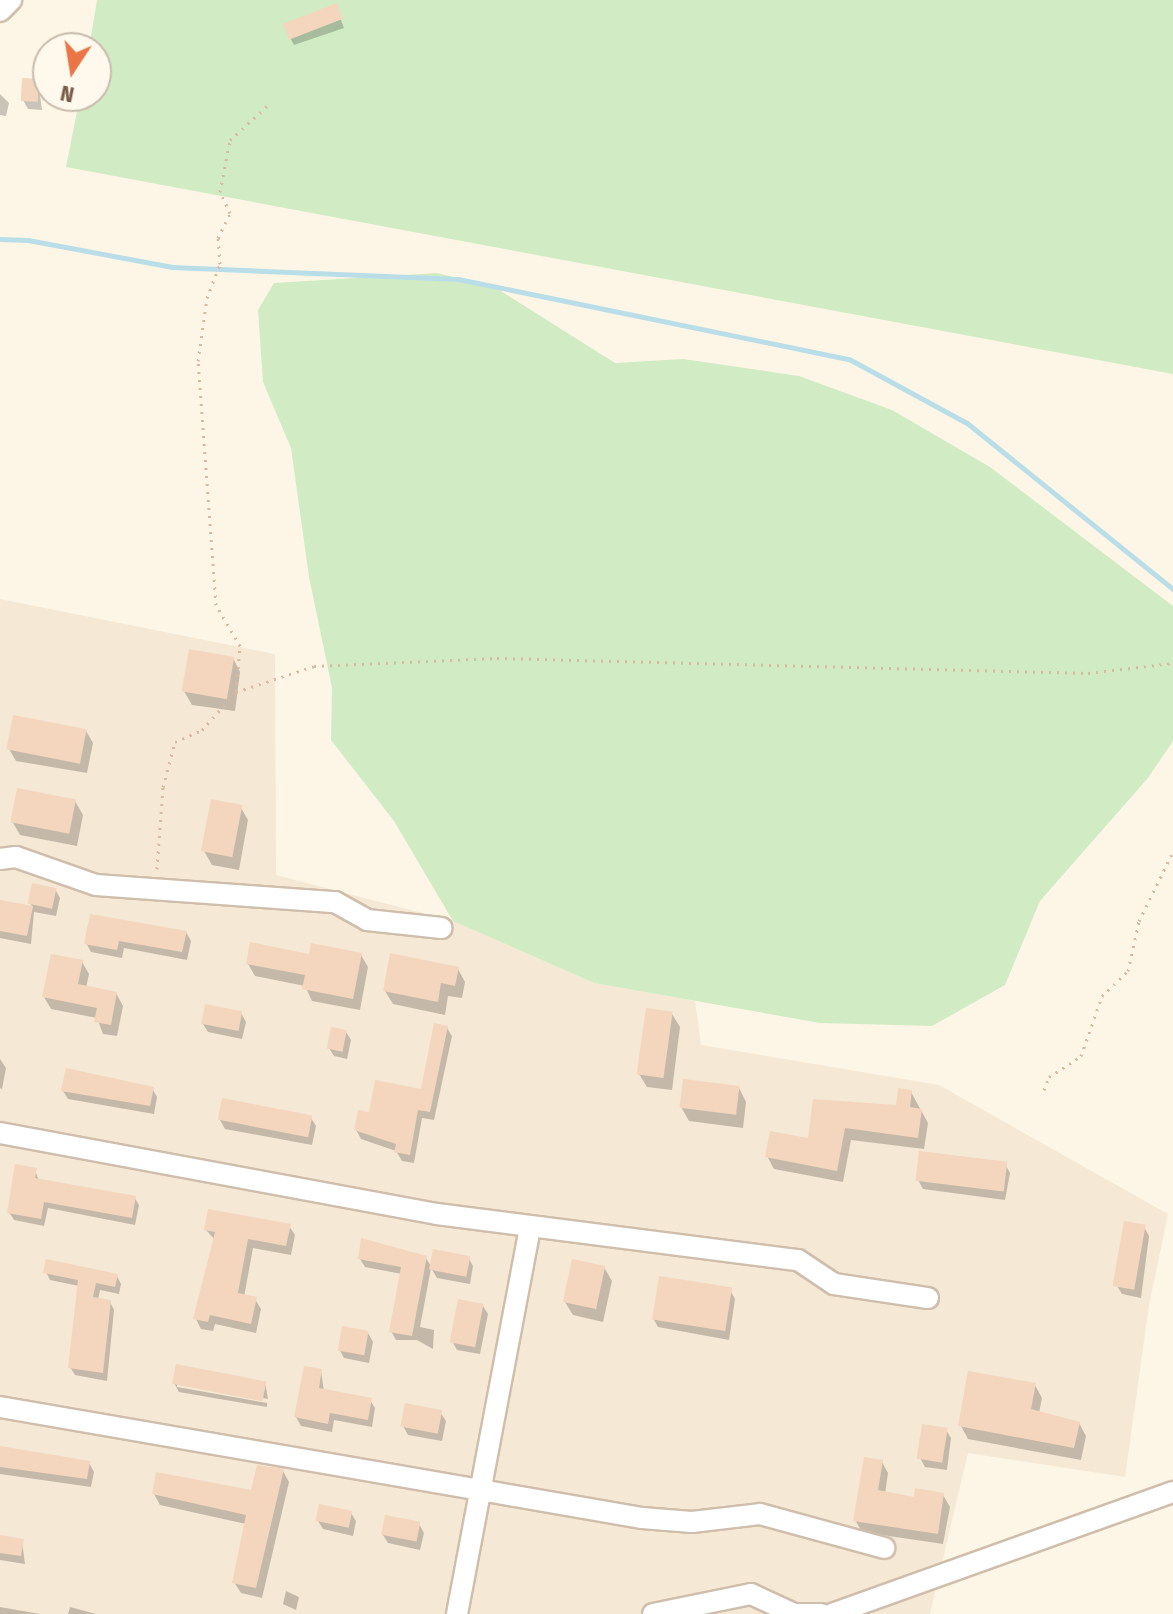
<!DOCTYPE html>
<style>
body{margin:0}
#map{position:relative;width:1173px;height:1614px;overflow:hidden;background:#fdf6e6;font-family:"Fira Sans Condensed",sans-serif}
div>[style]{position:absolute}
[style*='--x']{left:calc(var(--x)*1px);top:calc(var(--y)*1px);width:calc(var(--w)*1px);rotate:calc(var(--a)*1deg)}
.residential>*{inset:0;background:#f5e8d4}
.green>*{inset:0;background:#d1ecc4}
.shadow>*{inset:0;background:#0003}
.stream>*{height:5px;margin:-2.5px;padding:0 2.5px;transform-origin:2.5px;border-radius:2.5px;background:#badee8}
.building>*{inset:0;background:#f3d6bd;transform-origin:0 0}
.path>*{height:3px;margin-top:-1.5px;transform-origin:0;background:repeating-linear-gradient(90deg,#d9b9a0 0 2px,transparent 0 8px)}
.roads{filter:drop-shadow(2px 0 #cfbeac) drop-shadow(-2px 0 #cfbeac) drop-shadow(0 2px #cfbeac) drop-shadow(0 -2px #cfbeac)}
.minor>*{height:20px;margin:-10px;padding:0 10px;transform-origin:10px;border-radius:10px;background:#fff}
span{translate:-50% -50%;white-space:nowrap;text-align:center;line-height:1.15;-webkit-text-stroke:8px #fff9ed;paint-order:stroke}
.north{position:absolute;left:32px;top:32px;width:80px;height:80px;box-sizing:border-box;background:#fff9ed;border:2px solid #c9bbac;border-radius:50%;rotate:192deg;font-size:22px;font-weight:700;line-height:32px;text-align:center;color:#785d4a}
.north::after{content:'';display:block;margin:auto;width:28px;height:36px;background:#ea7648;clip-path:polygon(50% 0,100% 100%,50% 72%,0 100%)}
</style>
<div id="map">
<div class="residential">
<i style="clip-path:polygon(0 599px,275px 654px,276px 875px,453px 921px,594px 983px,695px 1001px,701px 1045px,939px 1085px,1168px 1214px,1149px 1305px,1125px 1477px,968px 1453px,930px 1614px,0 1614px)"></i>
</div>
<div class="green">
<i style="clip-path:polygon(97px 0,1173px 0,1173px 374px,66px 167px,80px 96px,96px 96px,96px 48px,89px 48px)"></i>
<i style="clip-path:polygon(437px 273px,496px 288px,615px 363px,683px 359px,799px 376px,892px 410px,990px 467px,1173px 606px,1173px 741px,1148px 778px,1040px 901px,1005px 985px,932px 1026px,820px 1023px,594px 983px,453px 921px,394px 821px,331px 740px,332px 688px,309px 577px,291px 448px,263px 382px,258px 310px,274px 283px)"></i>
</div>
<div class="shadow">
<i style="clip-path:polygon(338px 12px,344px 28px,294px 45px,289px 36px)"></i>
<i style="clip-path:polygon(38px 81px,42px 110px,28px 109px,23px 100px)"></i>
<i style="clip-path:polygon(0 94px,9px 103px,6px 116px,0 115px)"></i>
<i style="clip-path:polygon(233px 658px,240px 672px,235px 711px,192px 705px,184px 691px)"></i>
<i style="clip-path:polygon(86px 731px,93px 743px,87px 773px,16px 761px,9px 749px)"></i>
<i style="clip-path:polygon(75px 801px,83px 815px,77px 846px,20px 835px,12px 821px)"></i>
<i style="clip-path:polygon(240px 806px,248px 820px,239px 870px,212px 865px,204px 851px)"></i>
<i style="clip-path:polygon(55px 889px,60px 898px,56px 916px,34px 912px,31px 944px,0 938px,0 902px,33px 908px,30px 903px)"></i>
<i style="clip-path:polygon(186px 932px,191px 941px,187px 960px,124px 948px,122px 958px,91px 952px,86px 943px)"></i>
<i style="clip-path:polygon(361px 955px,368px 967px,360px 1010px,312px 1001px,305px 986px,255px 976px,248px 964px)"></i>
<i style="clip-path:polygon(82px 962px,89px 974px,86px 988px,116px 993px,123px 1006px,117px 1036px,103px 1034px,97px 1018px,51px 1009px,44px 997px)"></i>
<i style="clip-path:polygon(458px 969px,465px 982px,462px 998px,448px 996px,445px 1015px,393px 1004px,385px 991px)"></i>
<i style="clip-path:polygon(241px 1013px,246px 1022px,242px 1039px,208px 1032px,203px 1024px)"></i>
<i style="clip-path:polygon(672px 1014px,680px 1027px,672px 1090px,647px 1087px,639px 1074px)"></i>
<i style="clip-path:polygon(447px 1028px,452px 1036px,434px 1120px,422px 1118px,414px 1163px,402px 1161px,396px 1151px,361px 1139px,356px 1130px,370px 1114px,422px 1091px)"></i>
<i style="clip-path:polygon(346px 1032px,351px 1040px,347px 1059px,334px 1056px,329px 1048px)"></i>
<i style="clip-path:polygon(0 1059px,6px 1068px,2px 1089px,0 1088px)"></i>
<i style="clip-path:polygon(152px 1088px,157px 1097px,154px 1114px,68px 1099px,63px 1091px)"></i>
<i style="clip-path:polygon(739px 1088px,746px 1102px,743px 1128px,689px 1121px,681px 1107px)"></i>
<i style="clip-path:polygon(911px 1092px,928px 1123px,924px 1149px,851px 1140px,843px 1182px,774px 1169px,767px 1156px,898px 1108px)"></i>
<i style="clip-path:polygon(311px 1118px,316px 1126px,312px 1145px,225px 1129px,220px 1120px)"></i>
<i style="clip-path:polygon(1005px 1164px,1010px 1173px,1005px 1200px,923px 1189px,918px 1180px)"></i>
<i style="clip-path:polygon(35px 1170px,39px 1181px,134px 1197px,139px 1205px,135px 1225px,48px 1208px,44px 1226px,14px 1220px,9px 1212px)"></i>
<i style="clip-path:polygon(289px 1226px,295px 1235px,291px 1255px,253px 1248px,244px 1297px,255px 1299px,261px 1309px,256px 1333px,215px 1324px,213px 1331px,201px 1329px,196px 1319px,215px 1240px,206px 1230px)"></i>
<i style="clip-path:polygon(1144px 1227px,1149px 1236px,1141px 1298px,1122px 1294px,1117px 1286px)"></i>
<i style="clip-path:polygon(468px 1257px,473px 1266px,470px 1284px,437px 1278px,431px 1268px,420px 1327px,434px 1330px,433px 1349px,417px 1340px,396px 1340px,391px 1331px,402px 1274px,365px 1267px,360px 1259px,426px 1258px,432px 1268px)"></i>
<i style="clip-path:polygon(604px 1267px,612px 1281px,603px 1322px,573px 1315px,565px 1302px)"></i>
<i style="clip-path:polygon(46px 1272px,117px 1276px,121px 1284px,119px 1294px,100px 1290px,98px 1300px,110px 1302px,114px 1310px,107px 1381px,75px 1375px,70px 1367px,79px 1286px,50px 1280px)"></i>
<i style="clip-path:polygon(730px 1290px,735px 1299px,729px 1340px,658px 1327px,653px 1318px)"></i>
<i style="clip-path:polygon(483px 1306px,488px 1314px,480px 1354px,457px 1350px,452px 1341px)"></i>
<i style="clip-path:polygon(368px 1333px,373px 1342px,369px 1363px,344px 1358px,339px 1349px)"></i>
<i style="clip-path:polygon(177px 1366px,265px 1382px,268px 1399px,177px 1383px,177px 1387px,267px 1403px,267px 1407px,179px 1392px,174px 1383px)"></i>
<i style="clip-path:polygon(321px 1371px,324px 1391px,370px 1400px,375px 1408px,372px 1427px,334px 1420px,332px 1432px,301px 1426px,296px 1417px)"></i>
<i style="clip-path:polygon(1035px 1385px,1042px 1398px,1039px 1413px,1079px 1423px,1086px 1436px,1081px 1460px,968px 1439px,961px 1426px)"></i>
<i style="clip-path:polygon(440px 1412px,446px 1421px,442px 1441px,408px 1435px,403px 1426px)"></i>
<i style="clip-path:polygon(946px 1430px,951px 1438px,947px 1470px,925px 1467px,920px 1458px)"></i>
<i style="clip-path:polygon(0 1448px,89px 1463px,94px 1472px,91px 1487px,0 1474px)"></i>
<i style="clip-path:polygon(882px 1462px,888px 1473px,885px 1494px,915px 1499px,943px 1495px,950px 1507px,943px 1544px,862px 1532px,855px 1520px)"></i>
<i style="clip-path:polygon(283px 1471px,289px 1482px,262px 1598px,241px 1593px,234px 1582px,246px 1524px,160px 1505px,154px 1494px,253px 1492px)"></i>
<i style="clip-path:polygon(351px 1513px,356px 1521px,353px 1536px,323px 1529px,318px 1521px)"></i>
<i style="clip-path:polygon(419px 1524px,424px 1533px,420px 1550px,388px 1543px,383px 1535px)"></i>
<i style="clip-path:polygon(0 1537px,22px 1541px,25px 1564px,0 1560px)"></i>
<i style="clip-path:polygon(286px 1591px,299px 1597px,296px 1610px,283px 1604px)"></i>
<i style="clip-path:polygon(0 1607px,40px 1614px,0 1614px)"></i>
<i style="clip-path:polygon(70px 1607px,96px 1614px,68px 1614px)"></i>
</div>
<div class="stream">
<i style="--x:0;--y:239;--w:28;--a:2"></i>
<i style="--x:28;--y:240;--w:147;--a:10.6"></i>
<i style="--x:172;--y:267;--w:286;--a:2.4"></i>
<i style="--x:458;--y:279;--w:399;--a:11.6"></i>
<i style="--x:849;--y:359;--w:134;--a:28.5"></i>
<i style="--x:967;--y:423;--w:265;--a:38.9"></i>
</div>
<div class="building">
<i style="left:337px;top:3px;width:17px;height:58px;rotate:69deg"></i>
<i style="left:22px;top:78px;width:17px;height:23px;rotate:3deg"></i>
<i style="left:189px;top:649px;width:46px;height:43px;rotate:10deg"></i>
<i style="left:13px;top:715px;width:75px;height:35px;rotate:11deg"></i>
<i style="left:17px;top:788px;width:60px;height:35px;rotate:11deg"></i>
<i style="left:211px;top:799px;width:32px;height:53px;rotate:11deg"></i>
<i style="left:32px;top:883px;width:25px;height:21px;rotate:12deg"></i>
<i style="clip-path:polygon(0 900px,33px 906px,27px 936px,0 931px)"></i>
<i style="clip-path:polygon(90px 914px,187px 931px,182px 952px,119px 941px,117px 950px,84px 944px)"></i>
<i style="clip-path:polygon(250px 942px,309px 954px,311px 943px,362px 953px,353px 999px,302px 989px,305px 975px,246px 964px)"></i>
<i style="clip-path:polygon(390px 953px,459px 967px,455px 986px,441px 983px,438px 1002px,383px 991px)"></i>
<i style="clip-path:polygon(51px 954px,83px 960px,78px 984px,117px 992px,111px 1025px,94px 1022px,97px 1008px,42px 997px)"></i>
<i style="left:205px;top:1004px;width:38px;height:20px;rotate:11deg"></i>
<i style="left:646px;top:1008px;width:27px;height:67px;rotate:8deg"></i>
<i style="clip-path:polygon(434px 1023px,448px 1026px,430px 1112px,418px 1110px,410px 1155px,394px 1152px,396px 1144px,354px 1130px,358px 1110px,369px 1112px,375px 1080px,421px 1089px)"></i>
<i style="left:331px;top:1027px;width:16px;height:22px;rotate:11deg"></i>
<i style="clip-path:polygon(66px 1068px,154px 1087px,150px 1106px,61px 1091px)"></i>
<i style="left:683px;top:1079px;width:57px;height:29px;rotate:7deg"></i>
<i style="clip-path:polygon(898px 1088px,912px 1090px,910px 1107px,922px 1109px,918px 1138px,845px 1128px,837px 1171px,765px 1157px,770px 1131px,808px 1138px,813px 1099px,896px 1105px)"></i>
<i style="left:222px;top:1098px;width:92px;height:22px;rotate:11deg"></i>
<i style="left:919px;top:1151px;width:89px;height:30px;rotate:7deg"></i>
<i style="clip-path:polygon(15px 1164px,37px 1168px,35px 1178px,136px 1196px,132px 1218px,44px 1202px,41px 1219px,7px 1213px)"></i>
<i style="clip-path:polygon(208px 1209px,291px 1224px,286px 1246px,248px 1239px,238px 1293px,257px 1297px,251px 1324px,210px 1315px,208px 1322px,193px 1319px,215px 1232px,204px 1230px)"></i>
<i style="left:1124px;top:1221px;width:22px;height:66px;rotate:10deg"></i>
<i style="clip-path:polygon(361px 1238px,427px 1256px,412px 1336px,389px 1332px,401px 1267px,358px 1259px)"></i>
<i style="left:433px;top:1249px;width:38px;height:21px;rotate:11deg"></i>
<i style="clip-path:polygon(46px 1259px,118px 1274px,115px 1287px,96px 1283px,93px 1297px,111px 1300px,103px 1373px,68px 1368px,78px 1280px,43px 1273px)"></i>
<i style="left:572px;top:1259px;width:34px;height:44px;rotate:12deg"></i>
<i style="left:659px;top:1276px;width:74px;height:44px;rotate:9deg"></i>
<i style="left:458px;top:1299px;width:26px;height:44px;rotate:11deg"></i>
<i style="left:342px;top:1326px;width:27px;height:25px;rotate:10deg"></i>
<i style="left:176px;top:1364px;width:92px;height:20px;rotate:11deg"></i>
<i style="clip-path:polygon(304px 1366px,322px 1369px,319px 1388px,372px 1398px,368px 1420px,330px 1413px,328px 1424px,294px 1417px)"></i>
<i style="clip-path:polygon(968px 1371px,1036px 1383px,1031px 1409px,1080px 1422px,1074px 1448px,958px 1426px)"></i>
<i style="left:405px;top:1403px;width:38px;height:24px;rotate:11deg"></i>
<i style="left:922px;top:1424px;width:26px;height:35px;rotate:9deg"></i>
<i style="clip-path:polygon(0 1446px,90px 1461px,87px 1479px,0 1467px)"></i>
<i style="clip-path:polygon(864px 1457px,883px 1460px,878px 1490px,914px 1497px,915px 1488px,944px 1493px,938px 1534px,853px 1521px)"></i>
<i style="clip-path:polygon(257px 1465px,284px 1469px,256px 1588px,232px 1583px,246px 1515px,152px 1494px,156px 1472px,251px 1490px)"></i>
<i style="left:319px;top:1504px;width:34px;height:17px;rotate:12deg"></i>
<i style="left:385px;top:1515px;width:36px;height:20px;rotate:11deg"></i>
<i style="clip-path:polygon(0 1535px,24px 1539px,21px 1556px,0 1553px)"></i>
</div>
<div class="path">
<i style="--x:236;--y:692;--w:46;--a:-85"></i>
<i style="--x:240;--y:646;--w:48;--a:-120.3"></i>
<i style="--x:216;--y:605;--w:245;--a:-94.2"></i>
<i style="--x:198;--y:361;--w:64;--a:-81.9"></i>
<i style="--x:207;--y:298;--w:36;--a:-69"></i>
<i style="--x:220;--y:264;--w:26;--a:-94"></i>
<i style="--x:218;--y:238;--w:28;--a:-64"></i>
<i style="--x:230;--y:213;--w:23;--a:-115"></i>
<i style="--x:220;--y:192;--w:53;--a:-79.1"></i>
<i style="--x:230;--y:140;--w:50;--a:-42.6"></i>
<i style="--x:157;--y:869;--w:82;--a:-85.8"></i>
<i style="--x:163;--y:787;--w:47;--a:-75.1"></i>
<i style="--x:175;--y:742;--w:30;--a:-24"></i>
<i style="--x:202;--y:730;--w:51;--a:-48.2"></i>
<i style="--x:236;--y:692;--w:82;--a:-18.4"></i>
<i style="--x:314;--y:666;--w:183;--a:-2.5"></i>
<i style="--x:497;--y:658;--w:591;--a:1.45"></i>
<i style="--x:1088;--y:673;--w:86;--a:-6.7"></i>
<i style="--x:1044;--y:1090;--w:14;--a:-69"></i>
<i style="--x:1049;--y:1077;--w:38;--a:-33"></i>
<i style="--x:1081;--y:1056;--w:64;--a:-70.7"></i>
<i style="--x:1102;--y:996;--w:36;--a:-44"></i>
<i style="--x:1128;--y:971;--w:51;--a:-77.6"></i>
<i style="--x:1139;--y:921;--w:77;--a:-63.8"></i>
</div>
<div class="roads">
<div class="minor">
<i style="--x:0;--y:11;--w:16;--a:-45"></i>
<i style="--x:0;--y:859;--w:16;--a:-7"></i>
<i style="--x:16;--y:857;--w:85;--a:19.3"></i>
<i style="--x:96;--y:885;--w:240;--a:4.1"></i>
<i style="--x:335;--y:902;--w:37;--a:29"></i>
<i style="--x:367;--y:920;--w:75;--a:6.1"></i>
<i style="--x:0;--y:1133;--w:444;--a:10.5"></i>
<i style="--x:437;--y:1214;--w:364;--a:7.3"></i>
<i style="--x:798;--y:1260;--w:43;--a:33.7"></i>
<i style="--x:834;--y:1284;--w:95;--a:8.5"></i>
<i style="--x:0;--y:1407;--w:652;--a:9.81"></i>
<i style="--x:642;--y:1518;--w:50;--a:4.6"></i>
<i style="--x:692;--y:1522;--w:68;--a:-6.7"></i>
<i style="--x:760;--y:1514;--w:129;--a:15.3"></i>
<i style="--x:457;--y:1614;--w:394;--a:-79.3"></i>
<i style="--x:653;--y:1614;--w:100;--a:-11.5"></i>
<i style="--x:751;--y:1594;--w:47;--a:24.9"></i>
<i style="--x:794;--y:1614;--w:27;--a:0"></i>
<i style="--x:832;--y:1614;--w:362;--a:-19.7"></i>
</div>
</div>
<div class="north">N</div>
</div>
